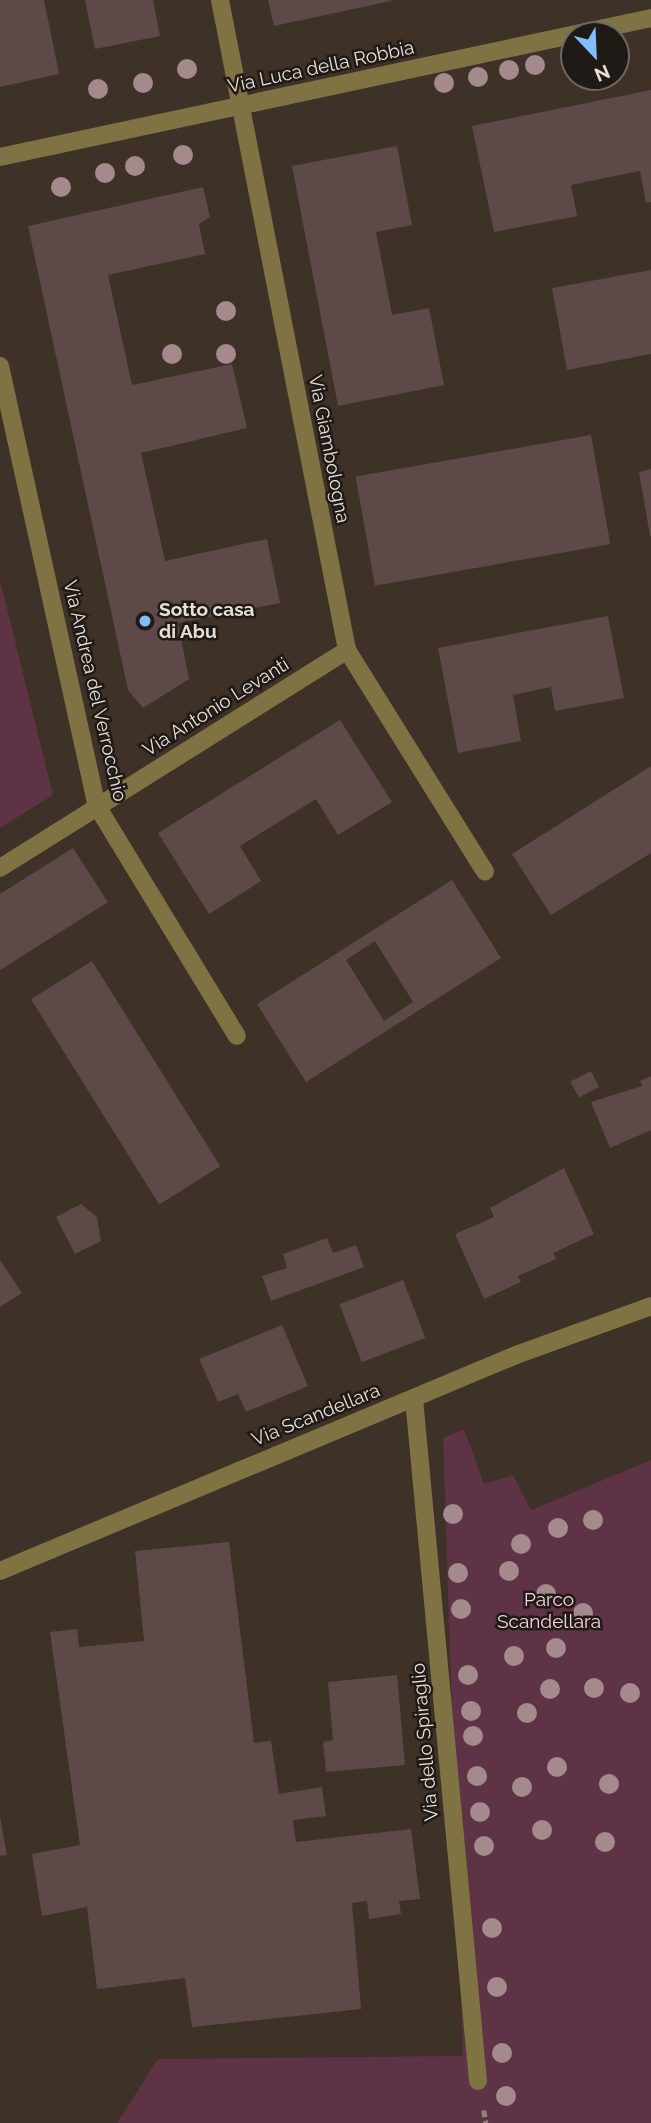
<!DOCTYPE html>
<style>
body{margin:0}
#map{position:relative;width:651px;height:2123px;overflow:hidden;background:#3e3127;font-family:Raleway,sans-serif}
div>[style]{position:absolute}
[style*='--x']{left:calc(var(--x)*1px);top:calc(var(--y)*1px);width:calc(var(--w)*1px);rotate:calc(var(--a)*1deg)}
.green>*{inset:0;background:#5e3345}
.building>*{inset:0;background:#5d4a48;transform-origin:0 0}
.path>*{height:4.5px;margin-top:-2.25px;transform-origin:0;background:repeating-linear-gradient(90deg,#8e837b 0 7px,transparent 0 10.5px)}
.minor>*{height:18px;margin:-9px;padding:0 9px;transform-origin:9px;border-radius:9px;background:#7f7344}
.trees>*{width:20px;height:20px;margin:-10px;border-radius:50%;background:#a4898d}
.dots>*{width:19px;height:19px;translate:-50% -50%;box-sizing:border-box;border:4px solid #201a16;border-radius:50%}
span{translate:-50% -50%;white-space:nowrap;text-align:center;line-height:1.15;-webkit-text-stroke:5px #201a16;paint-order:stroke}
.street-label{font-size:19px;color:#e7ded7}
.poi-label{font-size:19px;color:#e7ded7;font-weight:700}
.left{translate:0 -50%;text-align:left}
.park-label{font-size:19px;color:#f8d1e0}
.north{position:absolute;left:560px;top:21px;width:70px;height:70px;box-sizing:border-box;background:#201a16;border:2px solid #706863;border-radius:50%;rotate:157deg;font-size:19px;font-weight:700;line-height:28px;text-align:center;color:#e7ded7}
.north::after{content:'';display:block;margin:auto;width:24px;height:32px;background:#83bcfb;clip-path:polygon(50% 0,100% 100%,50% 72%,0 100%)}
</style>
<div id="map">
<div class="green">
<i style="clip-path:polygon(0 580px,53px 795px,0 828px)"></i>
<i style="clip-path:polygon(464px 1429px,484px 1484px,513px 1475px,531px 1510px,651px 1460px,651px 2123px,117px 2123px,158px 2059px,463px 2056px,443px 1438px)"></i>
</div>
<div class="building">
<i style="clip-path:polygon(0 0,44px 0,59px 74px,0 87px)"></i>
<i style="clip-path:polygon(85px 0,153px 0,160px 36px,95px 49px)"></i>
<i style="clip-path:polygon(268px 0,391px 0,391px 1px,274px 26px)"></i>
<i style="clip-path:polygon(651px 90px,651px 202px,646px 203px,640px 171px,571px 185px,577px 216px,494px 232px,472px 126px)"></i>
<i style="clip-path:polygon(397px 146px,412px 225px,376px 232px,392px 315px,429px 308px,444px 385px,338px 406px,292px 166px)"></i>
<i style="clip-path:polygon(203px 187px,210px 217px,199px 224px,205px 254px,108px 275px,132px 385px,232px 364px,247px 428px,141px 453px,165px 561px,267px 539px,280px 603px,178px 623px,189px 679px,143px 708px,128px 690px,28px 226px)"></i>
<i style="clip-path:polygon(651px 270px,651px 354px,567px 370px,552px 288px)"></i>
<i style="left:591px;top:435px;width:111px;height:239px;rotate:80deg"></i>
<i style="clip-path:polygon(651px 469px,651px 536px,650px 536px,639px 472px)"></i>
<i style="clip-path:polygon(608px 616px,624px 698px,555px 711px,551px 687px,513px 695px,521px 741px,458px 753px,438px 648px)"></i>
<i style="clip-path:polygon(340px 720px,392px 802px,338px 835px,316px 799px,240px 846px,261px 881px,209px 914px,158px 833px)"></i>
<i style="clip-path:polygon(651px 766px,651px 853px,551px 915px,512px 854px)"></i>
<i style="clip-path:polygon(73px 848px,108px 902px,0 970px,0 894px)"></i>
<i style="clip-path:polygon(evenodd,452px 880px,501px 958px,306px 1082px,257px 1004px,452px 880px,375px 941px,413px 1002px,384px 1021px,346px 960px,375px 941px)"></i>
<i style="left:92px;top:961px;width:242px;height:72px;rotate:58deg"></i>
<i style="left:591px;top:1071px;width:18px;height:23px;rotate:63deg"></i>
<i style="clip-path:polygon(651px 1076px,651px 1130px,610px 1148px,591px 1102px,642px 1086px,640px 1081px)"></i>
<i style="clip-path:polygon(564px 1168px,594px 1234px,553px 1253px,556px 1259px,518px 1276px,521px 1282px,484px 1299px,455px 1234px,494px 1217px,490px 1208px)"></i>
<i style="clip-path:polygon(81px 1204px,97px 1217px,101px 1241px,75px 1254px,56px 1217px)"></i>
<i style="clip-path:polygon(327px 1238px,333px 1253px,356px 1245px,364px 1267px,271px 1301px,262px 1276px,287px 1268px,283px 1254px)"></i>
<i style="clip-path:polygon(0 1260px,22px 1293px,0 1307px)"></i>
<i style="left:403px;top:1280px;width:62px;height:68px;rotate:69deg"></i>
<i style="clip-path:polygon(282px 1325px,308px 1386px,246px 1412px,238px 1394px,218px 1402px,199px 1359px)"></i>
<i style="clip-path:polygon(229px 1542px,254px 1743px,271px 1741px,279px 1794px,322px 1787px,326px 1816px,293px 1820px,296px 1842px,411px 1829px,420px 1899px,399px 1901px,401px 1914px,369px 1919px,367px 1901px,352px 1903px,361px 2009px,192px 2027px,185px 1978px,97px 1989px,87px 1907px,42px 1916px,32px 1854px,80px 1845px,50px 1632px,77px 1629px,79px 1647px,144px 1641px,135px 1551px)"></i>
<i style="clip-path:polygon(397px 1675px,405px 1765px,326px 1772px,323px 1742px,333px 1740px,328px 1682px)"></i>
<i style="clip-path:polygon(0 1817px,7px 1855px,0 1856px)"></i>
</div>
<div class="path">
<i style="--x:484;--y:2110;--w:13;--a:81"></i>
</div>
<div class="minor">
<i style="--x:220;--y:0;--w:662;--a:78.94"></i>
<i style="--x:347;--y:650;--w:261;--a:58.1"></i>
<i style="--x:0;--y:157;--w:666;--a:-12.05"></i>
<i style="--x:0;--y:366;--w:451;--a:77.6"></i>
<i style="--x:97;--y:806;--w:269;--a:58.7"></i>
<i style="--x:0;--y:868;--w:410;--a:-32.1"></i>
<i style="--x:414;--y:1399;--w:685;--a:84.64"></i>
<i style="--x:0;--y:1571;--w:559;--a:-22.71"></i>
<i style="--x:516;--y:1355;--w:144;--a:-19.9"></i>
</div>
<div class="trees">
<i style="left:535px;top:65px"></i>
<i style="left:187px;top:69px"></i>
<i style="left:509px;top:70px"></i>
<i style="left:478px;top:77px"></i>
<i style="left:143px;top:83px"></i>
<i style="left:444px;top:83px"></i>
<i style="left:98px;top:89px"></i>
<i style="left:183px;top:155px"></i>
<i style="left:135px;top:166px"></i>
<i style="left:105px;top:173px"></i>
<i style="left:61px;top:187px"></i>
<i style="left:226px;top:311px"></i>
<i style="left:172px;top:354px"></i>
<i style="left:226px;top:354px"></i>
<i style="left:453px;top:1514px"></i>
<i style="left:593px;top:1520px"></i>
<i style="left:558px;top:1528px"></i>
<i style="left:521px;top:1544px"></i>
<i style="left:509px;top:1571px"></i>
<i style="left:458px;top:1573px"></i>
<i style="left:546px;top:1594px"></i>
<i style="left:461px;top:1609px"></i>
<i style="left:583px;top:1613px"></i>
<i style="left:556px;top:1648px"></i>
<i style="left:514px;top:1656px"></i>
<i style="left:468px;top:1675px"></i>
<i style="left:594px;top:1688px"></i>
<i style="left:550px;top:1689px"></i>
<i style="left:630px;top:1693px"></i>
<i style="left:471px;top:1711px"></i>
<i style="left:527px;top:1713px"></i>
<i style="left:473px;top:1736px"></i>
<i style="left:557px;top:1767px"></i>
<i style="left:477px;top:1776px"></i>
<i style="left:609px;top:1784px"></i>
<i style="left:522px;top:1787px"></i>
<i style="left:480px;top:1812px"></i>
<i style="left:542px;top:1830px"></i>
<i style="left:605px;top:1842px"></i>
<i style="left:484px;top:1846px"></i>
<i style="left:492px;top:1928px"></i>
<i style="left:497px;top:1987px"></i>
<i style="left:502px;top:2053px"></i>
<i style="left:506px;top:2096px"></i>
</div>
<div class="dots">
<i style="left:145px;top:621px;background:#83bcfb"></i>
</div>
<div class="street-label">
<span style="left:321px;top:67px;rotate:-12deg">Via Luca della Robbia</span>
<span style="left:329px;top:449px;rotate:79deg">Via Giambologna</span>
<span style="left:95px;top:691px;rotate:77deg">Via Andrea del Verrocchio</span>
<span style="left:216px;top:707px;rotate:-32deg">Via Antonio Levanti</span>
<span style="left:316px;top:1415px;rotate:-22deg">Via Scandellara</span>
<span style="left:425px;top:1742px;rotate:-95deg">Via dello Spiraglio</span>
</div>
<div class="poi-label">
<span class="left" style="left:159px;top:621px">Sotto casa<br>di Abu</span>
</div>
<div class="park-label">
<span style="left:549px;top:1611px">Parco<br>Scandellara</span>
</div>
<div class="north">N</div>
</div>
